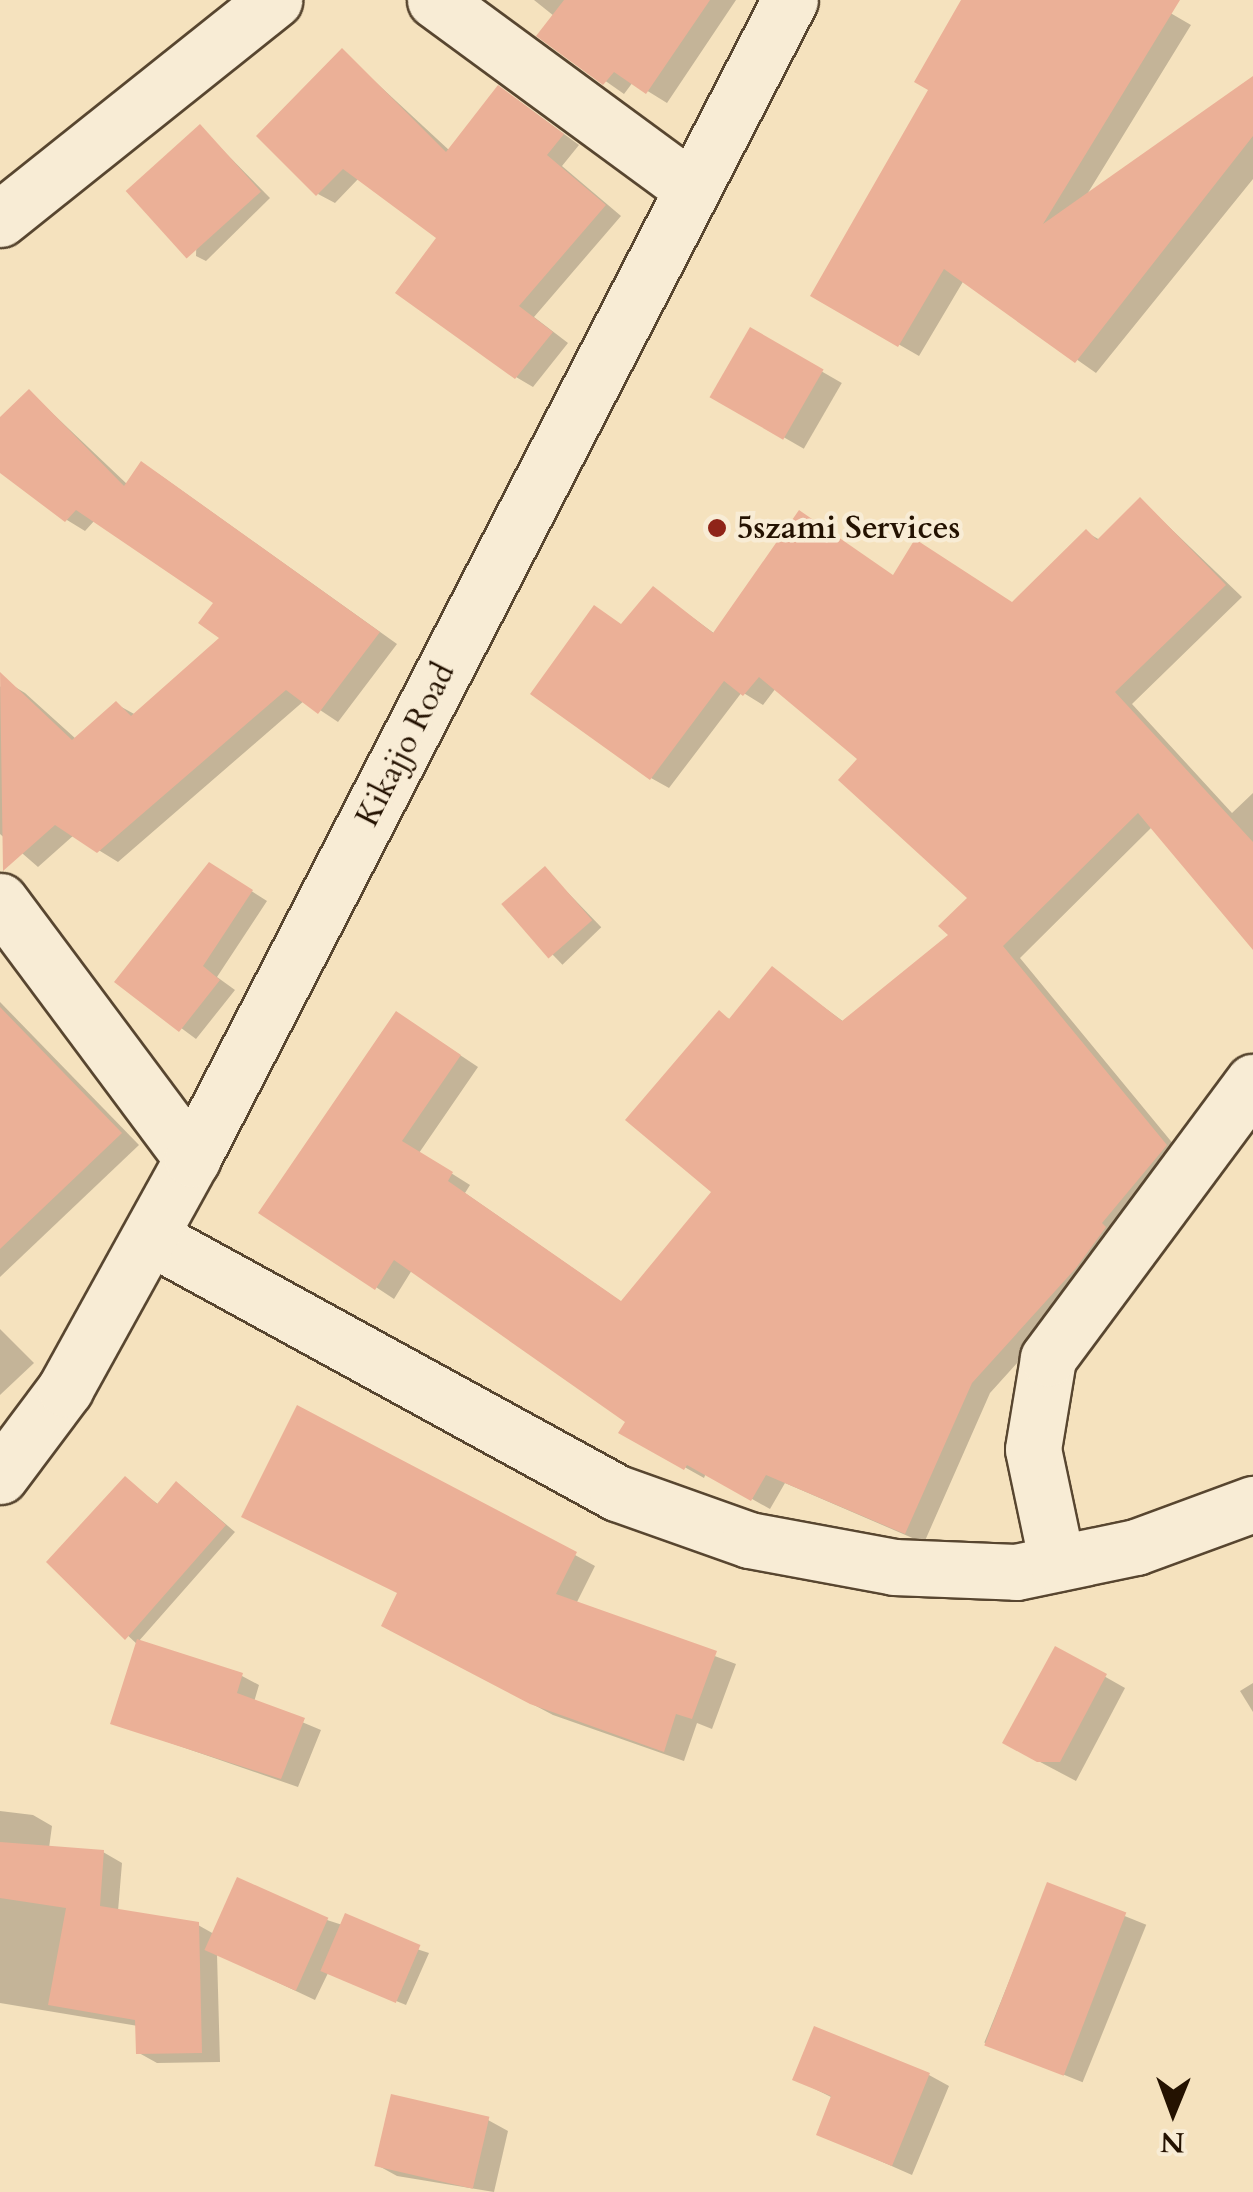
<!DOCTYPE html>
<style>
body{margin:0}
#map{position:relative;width:1253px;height:2192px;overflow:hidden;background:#f5e2be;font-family:Cardo,serif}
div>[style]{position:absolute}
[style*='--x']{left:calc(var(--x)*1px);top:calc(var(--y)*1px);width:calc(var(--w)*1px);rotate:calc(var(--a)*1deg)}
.shadow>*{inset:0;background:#0003;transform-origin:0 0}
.building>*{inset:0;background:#ebb097;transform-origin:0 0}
.roads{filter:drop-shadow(2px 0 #584630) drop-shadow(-2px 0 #584630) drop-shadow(0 2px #584630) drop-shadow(0 -2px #584630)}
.minor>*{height:55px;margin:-27.5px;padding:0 27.5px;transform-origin:27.5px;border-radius:27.5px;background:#f8ecd5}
.dots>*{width:28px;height:28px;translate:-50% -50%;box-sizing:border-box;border:5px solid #f8ecd5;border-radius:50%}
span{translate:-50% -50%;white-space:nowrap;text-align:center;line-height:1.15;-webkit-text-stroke:9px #f8ecd5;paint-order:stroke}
.poi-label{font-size:32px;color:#241201;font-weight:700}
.left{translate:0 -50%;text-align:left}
.street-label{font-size:32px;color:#241201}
.north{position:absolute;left:1123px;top:2062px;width:100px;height:100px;-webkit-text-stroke:8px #f8ecd5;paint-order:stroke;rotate:181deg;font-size:28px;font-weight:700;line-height:40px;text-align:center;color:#241201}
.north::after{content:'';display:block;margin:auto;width:35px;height:45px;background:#241201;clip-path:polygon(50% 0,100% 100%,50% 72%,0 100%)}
</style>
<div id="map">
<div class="shadow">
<i style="clip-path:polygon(534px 0,736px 0,667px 103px,633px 82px,624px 94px,540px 35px,554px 16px)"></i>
<i style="clip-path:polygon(963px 0,1148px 0,1191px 25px,1086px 196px,1253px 79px,1253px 179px,1096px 373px,964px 280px,919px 356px,813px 295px,931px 89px)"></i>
<i style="clip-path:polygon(342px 51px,450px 151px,515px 98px,579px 145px,562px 166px,621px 216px,534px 317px,568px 343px,533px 387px,516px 377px,440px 237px,359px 178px,335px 203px,318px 194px)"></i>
<i style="clip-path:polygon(200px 127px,270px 198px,206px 261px,196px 256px)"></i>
<i style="left:750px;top:330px;width:106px;height:76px;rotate:30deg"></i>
<i style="clip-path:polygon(30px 392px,128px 485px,142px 464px,160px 475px,397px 644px,338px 722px,305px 700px,118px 862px,74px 835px,38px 867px,0 834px,0 687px,7px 682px,25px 693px,76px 739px,116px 704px,136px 715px,223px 638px,217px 602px,95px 520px,85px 531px,67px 520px,0 470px,0 421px)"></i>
<i style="clip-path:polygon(1141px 500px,1242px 597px,1132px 704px,1232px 813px,1253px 793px,1253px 946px,1152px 827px,1020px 958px,1184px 1157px,1094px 1278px,990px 1393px,924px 1543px,785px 1483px,770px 1509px,706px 1473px,704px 1478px,622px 1432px,628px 1421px,412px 1270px,394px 1299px,262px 1212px,415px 1025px,478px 1067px,419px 1153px,470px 1185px,465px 1193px,623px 1303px,715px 1191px,719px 1013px,731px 1020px,772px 969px,844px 1022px,951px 935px,971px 898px,861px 759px,776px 688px,763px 705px,742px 692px,669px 788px,651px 778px,595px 608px,623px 626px,654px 589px,715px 634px,895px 577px,1013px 604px,1086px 532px,1100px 540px)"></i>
<i style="left:545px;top:869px;width:81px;height:54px;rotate:46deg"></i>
<i style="clip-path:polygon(225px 874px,267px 901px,217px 977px,235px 990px,196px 1039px,118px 981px)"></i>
<i style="clip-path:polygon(0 1002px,139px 1145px,0 1277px)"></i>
<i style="clip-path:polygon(0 1329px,34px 1363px,0 1395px)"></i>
<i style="clip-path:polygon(125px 1479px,159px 1505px,186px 1490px,235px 1532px,138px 1642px,242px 1676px,259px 1685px,254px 1702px,321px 1730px,298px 1787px,113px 1723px,138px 1645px,49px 1562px)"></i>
<i style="clip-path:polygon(575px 1555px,595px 1566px,576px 1604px,736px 1664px,712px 1729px,697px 1723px,684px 1761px,553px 1715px,404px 1636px)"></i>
<i style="clip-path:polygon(1056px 1649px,1125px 1688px,1076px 1781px,1025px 1754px)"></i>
<i style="clip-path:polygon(1253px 1683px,1253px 1712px,1240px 1691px)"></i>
<i style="clip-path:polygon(0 1811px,33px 1815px,52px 1826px,49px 1848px,103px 1852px,122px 1863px,118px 1911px,198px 1925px,214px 1934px,327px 1920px,429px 1953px,406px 2005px,328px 1973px,315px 2000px,217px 1954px,220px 2062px,157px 2063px,139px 2053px,138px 2026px,0 2003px)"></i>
<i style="left:1048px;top:1885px;width:106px;height:170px;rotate:22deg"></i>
<i style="clip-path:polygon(929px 2075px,949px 2086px,912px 2175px,819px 2134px,833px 2098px,795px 2079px)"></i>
<i style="clip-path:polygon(488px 2120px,508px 2131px,494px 2192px,397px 2176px,377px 2165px)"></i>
</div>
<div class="building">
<i style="clip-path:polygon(564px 0,710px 0,646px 94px,614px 72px,603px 85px,536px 36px)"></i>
<i style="clip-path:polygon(961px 0,1180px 0,1043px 224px,1253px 76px,1253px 136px,1075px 363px,944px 269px,898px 347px,810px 296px,928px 90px,914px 82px)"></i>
<i style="clip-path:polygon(342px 48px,446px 152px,498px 85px,564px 134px,547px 155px,606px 205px,519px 306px,553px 332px,515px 379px,395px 293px,436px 238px,343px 169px,316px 196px,256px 136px)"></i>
<i style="left:200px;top:124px;width:91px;height:100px;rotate:48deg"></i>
<i style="left:750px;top:327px;width:85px;height:81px;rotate:30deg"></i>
<i style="clip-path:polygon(29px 389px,124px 486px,141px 461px,380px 632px,318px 714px,286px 690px,97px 853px,55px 825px,3px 871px,0 672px,72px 740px,116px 701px,131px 716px,219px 638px,198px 623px,213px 603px,76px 510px,65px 522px,0 473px,0 417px)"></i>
<i style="clip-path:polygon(1140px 497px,1226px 585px,1115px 692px,1253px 842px,1253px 950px,1138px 813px,1003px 946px,1167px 1145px,1102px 1223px,1106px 1227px,1076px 1268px,972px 1383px,905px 1534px,766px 1475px,751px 1501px,687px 1465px,684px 1470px,618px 1433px,625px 1422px,394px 1260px,375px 1290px,258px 1213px,396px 1011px,461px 1055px,402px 1141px,453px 1172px,448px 1181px,621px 1301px,711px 1192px,625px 1120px,719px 1010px,729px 1019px,772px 966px,842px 1021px,948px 935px,938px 926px,967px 898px,838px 780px,857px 759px,759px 677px,743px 696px,724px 681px,650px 780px,530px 694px,594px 605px,621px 624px,653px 586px,713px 633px,799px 510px,893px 575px,915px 539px,1012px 602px,1086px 529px,1097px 540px)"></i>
<i style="clip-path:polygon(209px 862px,253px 890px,203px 966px,220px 980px,179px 1032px,114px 982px)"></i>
<i style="left:545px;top:866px;width:72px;height:58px;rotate:49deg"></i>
<i style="clip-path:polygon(0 1007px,122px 1133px,0 1249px)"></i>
<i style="clip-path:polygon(297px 1405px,577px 1552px,556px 1594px,717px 1651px,692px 1719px,676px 1714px,664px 1752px,530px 1704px,381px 1626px,397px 1593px,241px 1517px)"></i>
<i style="clip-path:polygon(125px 1476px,157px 1504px,176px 1481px,226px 1525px,125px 1640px,46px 1562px)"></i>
<i style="clip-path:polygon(137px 1639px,243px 1673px,237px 1693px,305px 1718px,281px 1779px,110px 1724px)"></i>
<i style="clip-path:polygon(1055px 1646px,1107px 1674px,1060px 1762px,1037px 1762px,1002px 1743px)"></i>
<i style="clip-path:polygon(0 1842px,104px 1850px,100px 1906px,199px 1922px,202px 2053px,136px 2054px,135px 2020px,48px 2005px,66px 1908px,0 1898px)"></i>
<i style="left:237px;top:1877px;width:100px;height:80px;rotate:24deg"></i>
<i style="left:1047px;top:1882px;width:85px;height:175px;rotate:21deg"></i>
<i style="left:345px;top:1913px;width:82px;height:63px;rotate:23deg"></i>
<i style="clip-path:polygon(814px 2026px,930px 2073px,892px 2166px,816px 2135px,831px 2096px,792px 2080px)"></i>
<i style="left:391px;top:2094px;width:101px;height:74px;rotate:13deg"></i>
</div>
<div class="roads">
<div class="minor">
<i style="--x:435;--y:0;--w:319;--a:36.3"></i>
<i style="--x:0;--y:219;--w:351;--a:-38.6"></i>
<i style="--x:0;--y:901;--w:322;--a:53.3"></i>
<i style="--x:150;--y:1237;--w:533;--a:28.73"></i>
<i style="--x:617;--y:1493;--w:140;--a:19.6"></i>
<i style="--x:749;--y:1540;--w:147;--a:10.5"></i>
<i style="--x:894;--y:1567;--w:122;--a:2.3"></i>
<i style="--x:1016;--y:1572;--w:123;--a:-11.8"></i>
<i style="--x:1136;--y:1547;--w:125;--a:-20.2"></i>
<i style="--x:0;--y:1476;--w:109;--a:-53.2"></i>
<i style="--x:65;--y:1389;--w:263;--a:-61.1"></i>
<i style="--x:192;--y:1159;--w:1304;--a:-62.71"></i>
<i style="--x:1057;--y:1563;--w:116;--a:-101.9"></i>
<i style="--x:1033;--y:1449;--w:92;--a:-80.6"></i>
<i style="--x:1048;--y:1358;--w:344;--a:-53.4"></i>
</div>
</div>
<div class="dots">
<i style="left:717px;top:528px;background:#8f2418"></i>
</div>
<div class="poi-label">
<span class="left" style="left:737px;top:528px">5szami Services</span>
</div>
<div class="street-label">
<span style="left:406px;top:745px;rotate:-63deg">Kikajjo Road</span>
</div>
<div class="north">N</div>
</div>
